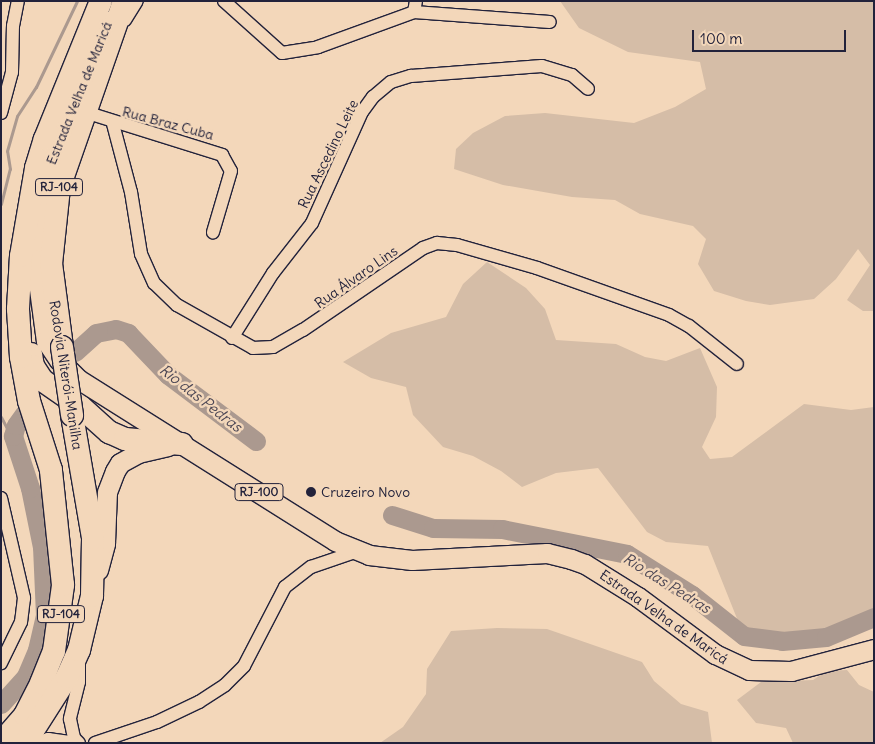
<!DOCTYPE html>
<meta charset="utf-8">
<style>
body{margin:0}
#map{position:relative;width:875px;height:744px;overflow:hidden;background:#f3d7ba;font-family:Delius,sans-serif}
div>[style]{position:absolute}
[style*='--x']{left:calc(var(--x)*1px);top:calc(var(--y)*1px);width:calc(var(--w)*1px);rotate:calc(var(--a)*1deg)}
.green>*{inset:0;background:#d5bda7}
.stream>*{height:3px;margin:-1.5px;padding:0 1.5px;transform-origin:1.5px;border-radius:1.5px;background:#ab998f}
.river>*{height:19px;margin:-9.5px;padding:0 9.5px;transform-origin:9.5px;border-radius:9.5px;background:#ab998f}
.roads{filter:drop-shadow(1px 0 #22223b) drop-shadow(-1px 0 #22223b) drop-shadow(0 1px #22223b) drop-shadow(0 -1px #22223b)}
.street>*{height:12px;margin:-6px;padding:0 6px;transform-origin:6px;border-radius:6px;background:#f3d7ba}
.primary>*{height:19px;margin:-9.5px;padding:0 9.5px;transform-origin:9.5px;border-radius:9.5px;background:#f3d7ba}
.highway>*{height:22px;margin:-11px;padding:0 11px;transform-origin:11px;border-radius:11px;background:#f3d7ba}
.bridges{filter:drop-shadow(1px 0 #22223b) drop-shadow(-1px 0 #22223b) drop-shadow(0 1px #22223b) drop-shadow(0 -1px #22223b)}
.highway-bridge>*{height:22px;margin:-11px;padding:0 11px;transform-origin:11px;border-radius:11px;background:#f3d7ba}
.dots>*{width:14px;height:14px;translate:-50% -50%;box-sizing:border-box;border:2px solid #f3d7ba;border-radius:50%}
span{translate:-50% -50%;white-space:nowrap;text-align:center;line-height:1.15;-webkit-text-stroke:5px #f3d7ba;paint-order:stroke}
.shield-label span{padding:1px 4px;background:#f3d7ba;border:1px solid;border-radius:4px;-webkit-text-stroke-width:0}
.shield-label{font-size:12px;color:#22223b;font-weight:700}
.street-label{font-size:14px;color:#22223b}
.poi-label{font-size:14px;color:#22223b}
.left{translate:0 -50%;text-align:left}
.water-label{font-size:15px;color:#4b4654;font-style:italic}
.frame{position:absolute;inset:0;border:2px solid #22223b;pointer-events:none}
.scale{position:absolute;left:692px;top:30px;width:154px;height:22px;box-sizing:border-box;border:2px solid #22223b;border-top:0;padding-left:6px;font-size:15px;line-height:18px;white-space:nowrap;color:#22223b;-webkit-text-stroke:4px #f3d7ba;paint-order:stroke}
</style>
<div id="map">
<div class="green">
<i style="clip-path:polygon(560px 1px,874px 1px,874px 311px,863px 311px,847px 300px,870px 265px,858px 249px,836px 279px,814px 299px,770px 305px,746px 301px,714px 291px,698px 264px,706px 239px,693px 226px,640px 214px,615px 200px,572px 197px,503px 185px,454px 169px,456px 149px,473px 133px,505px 116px,545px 113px,634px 123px,675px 107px,706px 89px,700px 62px,628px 52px,579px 28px)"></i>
<i style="clip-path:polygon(487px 262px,526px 288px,545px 309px,556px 340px,616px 344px,645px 357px,666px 361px,700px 348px,717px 387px,716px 417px,702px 447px,710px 459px,732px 457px,804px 404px,851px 410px,874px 407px,874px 617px,826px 637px,782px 641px,744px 636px,708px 546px,666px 542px,647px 532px,598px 468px,556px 473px,522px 487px,501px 471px,473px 456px,443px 447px,413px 415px,406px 387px,371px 378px,343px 362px,391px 333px,446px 317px,463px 284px)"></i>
<i style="clip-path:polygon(497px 628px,547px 629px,642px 662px,654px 681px,681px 704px,708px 712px,712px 743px,380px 743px,403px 727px,426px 694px,427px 669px,451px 631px)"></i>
<i style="clip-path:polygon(847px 670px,859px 685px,874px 692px,874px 743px,793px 743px,786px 728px,756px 723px,737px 700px,761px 682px,813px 680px,827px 671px)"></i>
</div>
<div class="stream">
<i style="--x:1;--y:204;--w:36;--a:-76"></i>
<i style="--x:10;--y:169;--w:18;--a:-99"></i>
<i style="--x:7;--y:151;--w:36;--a:-74"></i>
<i style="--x:17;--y:116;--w:35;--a:-57"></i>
<i style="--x:36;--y:87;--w:95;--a:-64.5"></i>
<i style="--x:1;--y:417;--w:27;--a:62"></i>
</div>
<div class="river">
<i style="--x:75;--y:352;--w:28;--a:-42"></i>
<i style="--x:96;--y:333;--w:20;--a:-11"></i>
<i style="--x:116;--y:329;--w:13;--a:18"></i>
<i style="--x:128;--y:333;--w:58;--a:46.4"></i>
<i style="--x:168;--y:375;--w:110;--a:36.9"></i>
<i style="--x:392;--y:515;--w:43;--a:17.6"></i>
<i style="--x:433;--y:528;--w:69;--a:0.8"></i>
<i style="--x:502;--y:529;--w:127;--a:11.3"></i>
<i style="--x:627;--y:554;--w:77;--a:32.2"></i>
<i style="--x:692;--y:595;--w:66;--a:38.3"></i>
<i style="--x:744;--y:636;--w:38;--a:7"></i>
<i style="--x:782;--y:641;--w:44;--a:-5.2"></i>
<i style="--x:826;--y:637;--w:52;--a:-22.6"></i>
<i style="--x:1;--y:704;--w:38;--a:-48"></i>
<i style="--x:26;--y:676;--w:28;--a:-67"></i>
<i style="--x:37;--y:650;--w:36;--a:-77"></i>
<i style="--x:45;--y:615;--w:68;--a:-92.5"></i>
<i style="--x:42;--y:547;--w:60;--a:-101.5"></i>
<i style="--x:30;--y:488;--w:55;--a:-108.1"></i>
<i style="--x:13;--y:436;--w:11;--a:-75"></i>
<i style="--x:16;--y:425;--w:14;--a:-54"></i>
</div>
<div class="roads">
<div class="street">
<i style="--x:224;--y:1;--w:78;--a:41.9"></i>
<i style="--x:282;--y:53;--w:36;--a:-9"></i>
<i style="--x:318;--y:47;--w:102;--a:-20"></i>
<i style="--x:414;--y:12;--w:11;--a:-80"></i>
<i style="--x:414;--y:12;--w:136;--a:4.2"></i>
<i style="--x:125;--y:20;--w:22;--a:-58"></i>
<i style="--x:85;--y:112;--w:144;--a:17.4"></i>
<i style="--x:222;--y:155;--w:18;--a:61"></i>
<i style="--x:231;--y:171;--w:64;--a:106.4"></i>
<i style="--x:1;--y:113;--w:42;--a:-75"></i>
<i style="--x:12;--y:72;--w:46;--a:-88.8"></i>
<i style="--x:13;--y:26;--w:25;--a:-79"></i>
<i style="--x:113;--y:124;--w:70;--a:75.2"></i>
<i style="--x:131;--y:192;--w:63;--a:80.8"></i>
<i style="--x:141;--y:254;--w:32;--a:66"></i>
<i style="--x:154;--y:283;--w:32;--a:44"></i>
<i style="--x:177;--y:305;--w:87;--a:29.5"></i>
<i style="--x:253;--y:348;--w:20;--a:-3"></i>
<i style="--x:273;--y:347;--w:34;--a:-30"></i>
<i style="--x:303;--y:330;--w:145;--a:-34.3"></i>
<i style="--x:423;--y:248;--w:15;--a:-20"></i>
<i style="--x:437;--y:243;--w:20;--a:6"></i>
<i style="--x:457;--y:245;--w:83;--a:16"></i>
<i style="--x:537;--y:268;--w:140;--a:19.6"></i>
<i style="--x:669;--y:315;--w:23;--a:29"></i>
<i style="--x:689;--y:326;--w:61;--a:38.4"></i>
<i style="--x:232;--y:338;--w:77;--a:-57.8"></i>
<i style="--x:273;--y:273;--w:63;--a:-52"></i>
<i style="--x:312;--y:223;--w:122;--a:-65.8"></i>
<i style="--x:362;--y:112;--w:19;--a:-54"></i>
<i style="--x:373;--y:97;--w:23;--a:-40"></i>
<i style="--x:391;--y:82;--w:21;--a:-17"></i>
<i style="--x:411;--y:76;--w:131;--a:-4.4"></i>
<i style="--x:542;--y:66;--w:31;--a:17"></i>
<i style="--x:572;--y:75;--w:21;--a:41"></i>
<i style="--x:1;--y:498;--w:103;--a:77"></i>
<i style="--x:24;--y:598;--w:24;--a:97"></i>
<i style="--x:21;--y:622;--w:46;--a:116"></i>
<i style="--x:79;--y:663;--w:19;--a:90"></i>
<i style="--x:79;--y:682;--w:38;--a:104"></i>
<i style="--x:70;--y:719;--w:19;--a:78"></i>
<i style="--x:74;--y:738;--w:7;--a:45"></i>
<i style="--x:35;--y:743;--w:14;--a:-17"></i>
<i style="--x:48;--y:739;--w:29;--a:8"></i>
<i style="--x:95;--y:743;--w:65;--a:-18.7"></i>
<i style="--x:157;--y:722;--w:47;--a:-25.5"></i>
<i style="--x:199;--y:702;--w:31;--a:-33"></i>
<i style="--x:225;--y:685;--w:27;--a:-45"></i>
<i style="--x:244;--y:666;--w:89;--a:-62.6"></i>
<i style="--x:285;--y:587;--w:33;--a:-38"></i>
<i style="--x:311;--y:567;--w:50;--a:-18.8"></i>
</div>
<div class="primary">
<i style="--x:108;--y:21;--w:44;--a:115.4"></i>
<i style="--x:89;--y:61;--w:124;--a:110.3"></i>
<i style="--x:46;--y:177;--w:83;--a:97.6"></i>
<i style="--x:35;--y:259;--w:83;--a:82.4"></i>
<i style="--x:46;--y:341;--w:23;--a:56"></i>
<i style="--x:59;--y:360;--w:27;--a:45"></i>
<i style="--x:78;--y:379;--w:304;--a:32.2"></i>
<i style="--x:335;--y:541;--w:37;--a:22"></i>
<i style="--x:369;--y:555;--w:43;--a:6.6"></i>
<i style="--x:412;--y:560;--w:135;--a:-3"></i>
<i style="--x:547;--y:553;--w:25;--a:14"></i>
<i style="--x:571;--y:559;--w:15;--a:20"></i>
<i style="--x:585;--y:564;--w:62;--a:31.9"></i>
<i style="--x:638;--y:597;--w:96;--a:36.5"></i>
<i style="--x:715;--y:654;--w:38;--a:25"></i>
<i style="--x:749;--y:670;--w:42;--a:1.4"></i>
<i style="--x:791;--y:671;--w:86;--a:-14.8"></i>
<i style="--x:98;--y:570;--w:28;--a:-75"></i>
<i style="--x:105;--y:543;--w:51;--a:-87.8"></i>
<i style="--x:107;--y:492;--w:22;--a:-69"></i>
<i style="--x:115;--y:471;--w:9;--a:-58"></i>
<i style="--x:120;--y:463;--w:21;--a:-29"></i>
<i style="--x:138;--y:453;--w:31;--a:-13"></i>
</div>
<div class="highway">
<i style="--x:62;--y:347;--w:84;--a:-97.5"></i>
<i style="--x:51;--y:264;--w:76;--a:-84"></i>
<i style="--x:59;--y:188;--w:198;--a:-70.8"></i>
<i style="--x:31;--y:354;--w:12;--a:81"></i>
<i style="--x:33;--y:366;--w:17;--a:57"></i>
<i style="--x:42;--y:380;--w:47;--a:34.7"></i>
<i style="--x:81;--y:407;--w:38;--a:42"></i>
<i style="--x:109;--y:432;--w:17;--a:24"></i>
<i style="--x:125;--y:439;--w:57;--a:5"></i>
<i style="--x:1;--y:743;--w:37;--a:-49"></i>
<i style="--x:25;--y:715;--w:36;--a:-63"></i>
<i style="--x:41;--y:683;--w:35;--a:-68"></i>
<i style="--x:54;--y:651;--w:67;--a:-82.2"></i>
<i style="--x:63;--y:585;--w:116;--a:-96"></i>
<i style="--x:51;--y:470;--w:72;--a:-107.7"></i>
<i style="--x:29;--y:401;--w:45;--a:-100.3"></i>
<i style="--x:21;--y:357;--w:48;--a:-93.6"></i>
<i style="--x:18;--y:309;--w:53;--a:-86.8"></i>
<i style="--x:21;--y:256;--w:89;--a:-80.3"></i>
<i style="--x:36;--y:168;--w:30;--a:-73"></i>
<i style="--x:45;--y:139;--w:149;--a:-67.9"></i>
<i style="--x:25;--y:743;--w:78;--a:-57.5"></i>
<i style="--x:67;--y:677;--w:30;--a:-66"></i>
<i style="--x:79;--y:650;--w:56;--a:-76.5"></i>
<i style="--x:92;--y:596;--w:58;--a:-89"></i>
<i style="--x:93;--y:538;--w:125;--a:-99.7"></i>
</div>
</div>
<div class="bridges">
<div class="highway-bridge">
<i style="--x:62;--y:347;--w:69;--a:81.6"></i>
</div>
</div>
<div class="dots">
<i style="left:311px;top:492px;background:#22223b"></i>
</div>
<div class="shield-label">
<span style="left:59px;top:187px">RJ-104</span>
<span style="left:259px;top:492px">RJ-100</span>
<span style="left:61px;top:614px">RJ-104</span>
</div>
<div class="street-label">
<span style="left:79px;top:93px;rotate:-68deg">Estrada Velha de Maricá</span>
<span style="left:168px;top:123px;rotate:15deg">Rua Braz Cuba</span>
<span style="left:328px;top:154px;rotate:-64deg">Rua Ascedino Leite</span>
<span style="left:356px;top:277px;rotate:-35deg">Rua Álvaro Lins</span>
<span style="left:66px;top:375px;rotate:81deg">Rodovia Niterói-Manilha</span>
<span style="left:664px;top:617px;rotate:35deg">Estrada Velha de Maricá</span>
</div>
<div class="poi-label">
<span class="left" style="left:321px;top:492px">Cruzeiro Novo</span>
</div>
<div class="water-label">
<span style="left:201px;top:398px;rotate:38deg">Rio das Pedras</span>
<span style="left:667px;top:583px;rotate:32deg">Rio das Pedras</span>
</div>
<div class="frame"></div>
<div class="scale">100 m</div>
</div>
